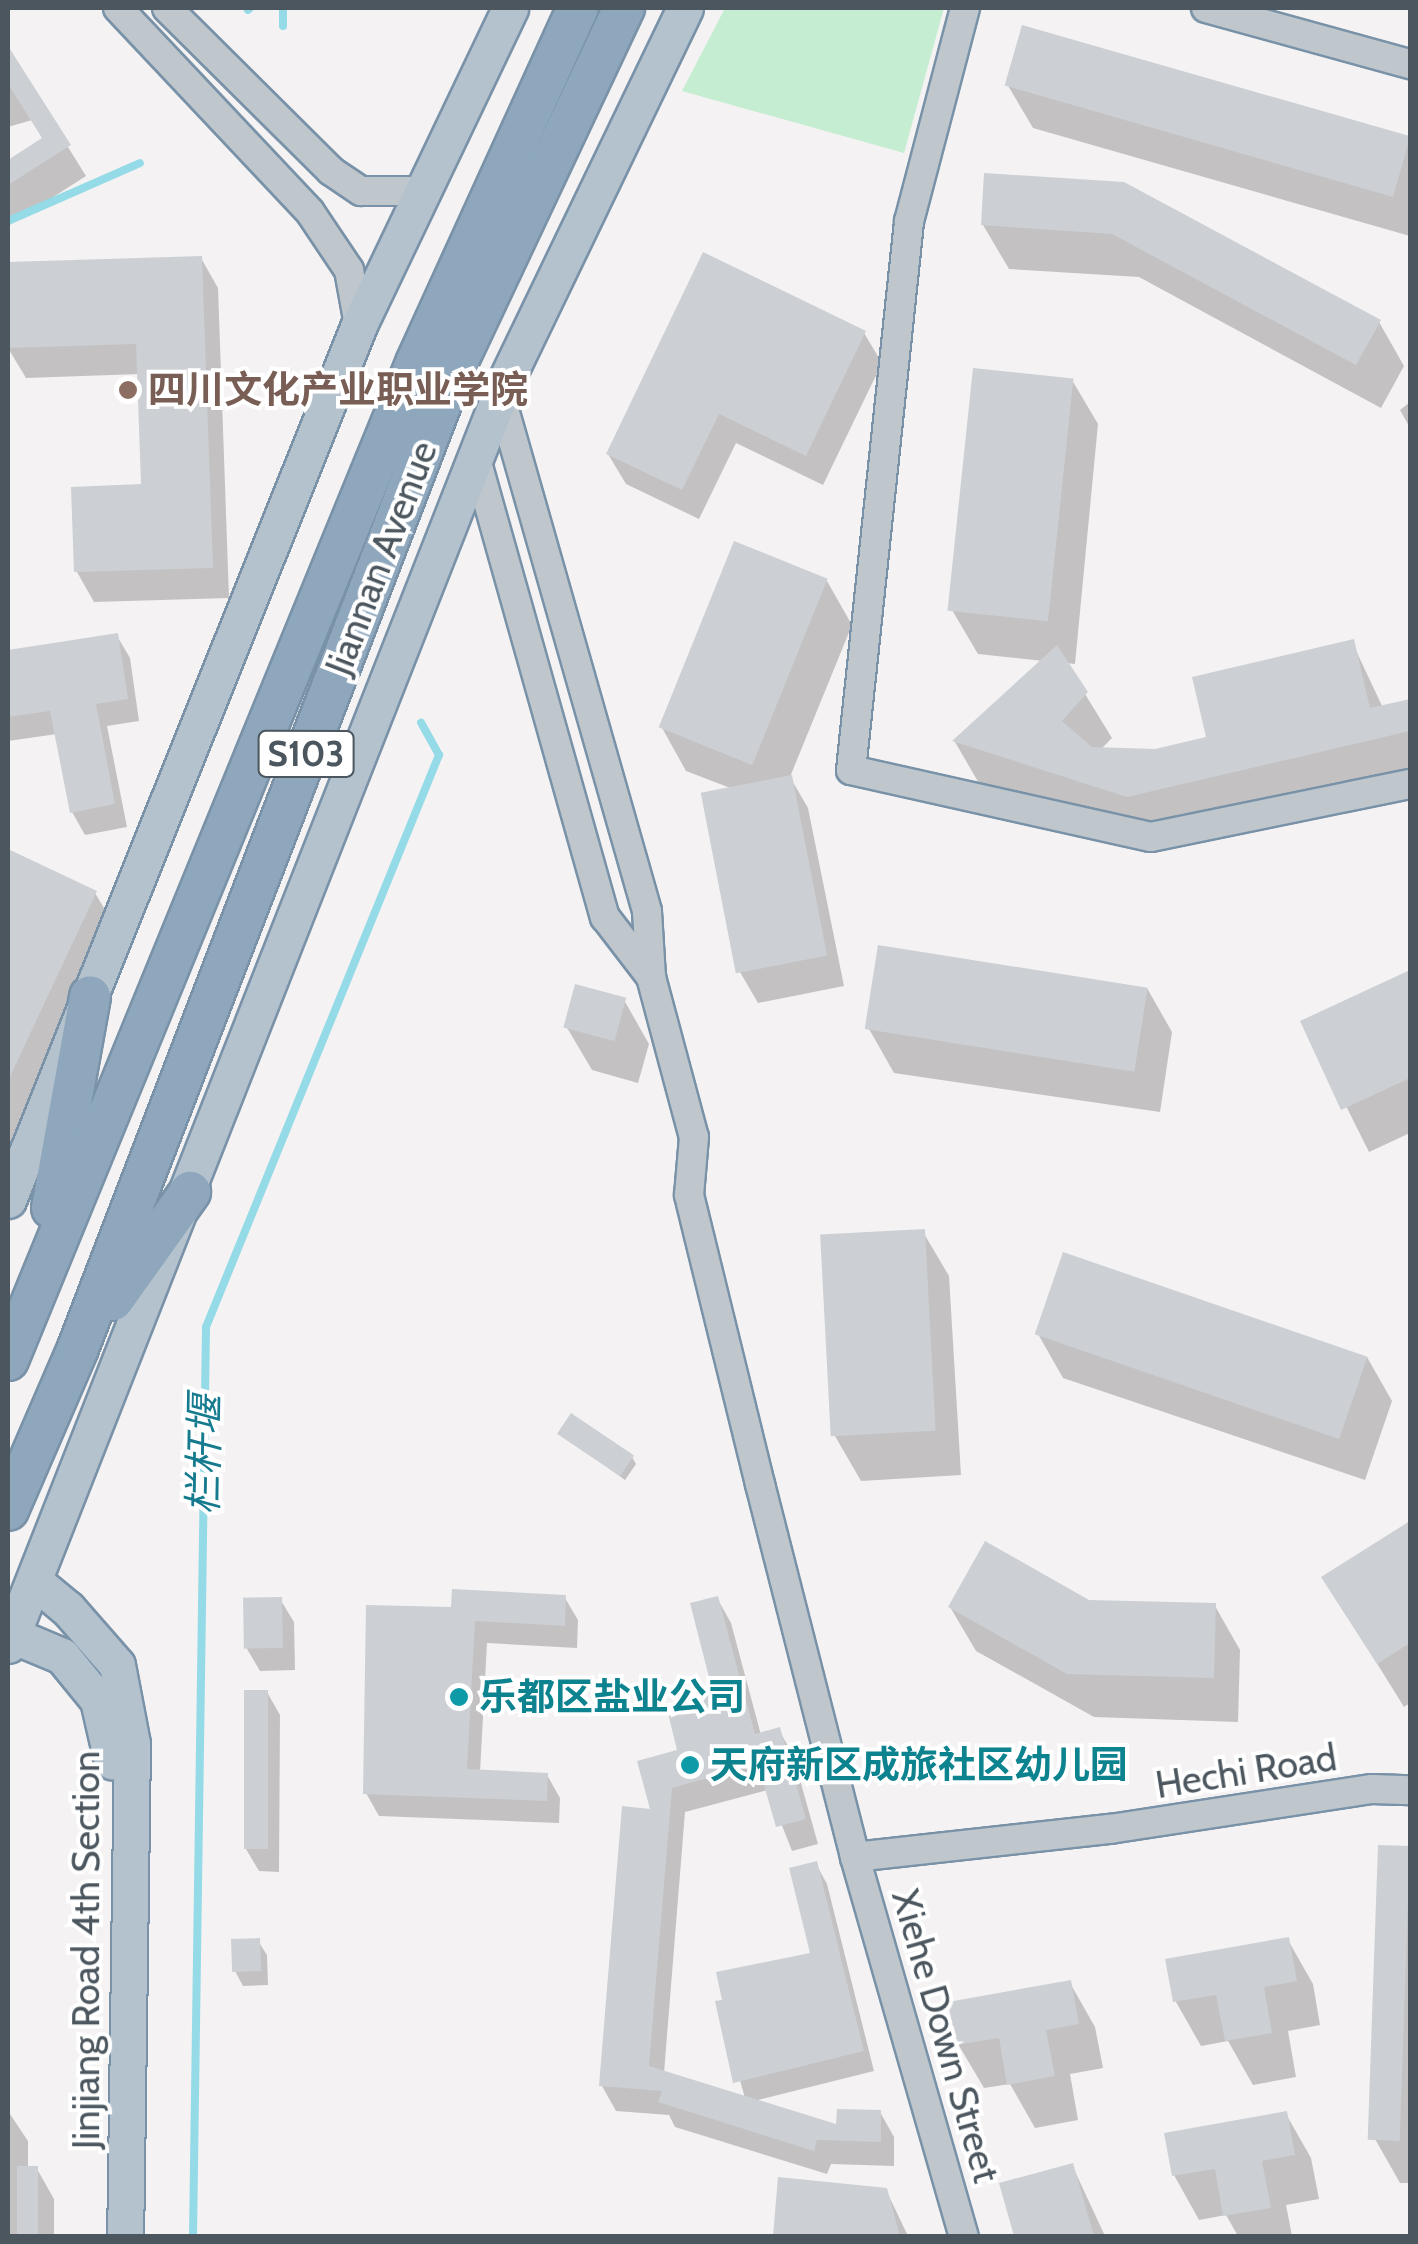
<!DOCTYPE html>
<meta charset="utf-8">
<style>
body{margin:0}
#map{position:relative;width:1418px;height:2244px;overflow:hidden;background:#f4f2f2;font-family:Cabin,"Noto Sans SC",sans-serif}
div>[style]{position:absolute}
[style*='--x']{left:calc(var(--x)*1px);top:calc(var(--y)*1px);width:calc(var(--w)*1px);rotate:calc(var(--a)*1deg)}
.green>*{inset:0;background:#c5edd2}
.shadow>*{inset:0;background:#0003}
.stream>*{height:8px;margin:-4px;padding:0 4px;transform-origin:4px;border-radius:4px;background:#95dae7}
.building>*{inset:0;background:#cccfd4;transform-origin:0 0}
.roads{filter:drop-shadow(2px 0 #7992a8) drop-shadow(-2px 0 #7992a8) drop-shadow(0 2px #7992a8) drop-shadow(0 -2px #7992a8)}
.minor>*{height:28px;margin:-14px;padding:0 14px;transform-origin:14px;border-radius:14px;background:#bfc7cd}
.major>*{height:35px;margin:-17.5px;padding:0 17.5px;transform-origin:17.5px;border-radius:17.5px;background:#b4c2ce}
.highway>*{height:40px;margin:-20px;padding:0 20px;transform-origin:20px;border-radius:20px;background:#8ea7bc}
.dots>*{width:28px;height:28px;translate:-50% -50%;box-sizing:border-box;border:5px solid #fff;border-radius:50%}
span{translate:-50% -50%;white-space:nowrap;text-align:center;line-height:1.15;-webkit-text-stroke:8px #fff;paint-order:stroke}
.shield-label span{padding:2px 8px;background:#fff;border:2px solid;border-radius:8px;-webkit-text-stroke-width:0}
.shield-label{font-size:35px;color:#4b565e;font-weight:700}
.education-label{font-size:38px;color:#785e54;font-weight:700}
.left{translate:0 -50%;text-align:left}
.street-label{font-size:38px;color:#4b565e}
.culture-label{font-size:38px;color:#0d838f;font-weight:700}
.water-label{font-size:40px;color:#167b8f;font-style:italic}
.frame{position:absolute;inset:0;border:10px solid #4b565e;pointer-events:none}
</style>
<div id="map">
<div class="green">
<i style="clip-path:polygon(725px 8px,944px 8px,904px 153px,682px 91px)"></i>
</div>
<div class="shadow">
<i style="clip-path:polygon(1023px 28px,1410px 138px,1410px 236px,1033px 128px,1007px 84px)"></i>
<i style="clip-path:polygon(14px 60px,86px 176px,8px 226px,8px 163px,44px 140px,32px 120px,8px 127px,8px 62px)"></i>
<i style="clip-path:polygon(986px 176px,1379px 322px,1404px 366px,1381px 408px,1139px 277px,1009px 269px,983px 225px)"></i>
<i style="clip-path:polygon(201px 258px,218px 288px,229px 598px,94px 602px,77px 572px,143px 487px,140px 374px,26px 378px,8px 348px,8px 264px)"></i>
<i style="clip-path:polygon(864px 333px,882px 363px,823px 485px,736px 443px,699px 519px,626px 484px,608px 454px)"></i>
<i style="clip-path:polygon(1072px 380px,1098px 424px,1075px 664px,1066px 663px,1112px 738px,1100px 750px,1155px 752px,1209px 739px,1352px 642px,1383px 708px,1410px 701px,1410px 780px,1154px 840px,980px 785px,955px 742px,1043px 661px,978px 654px,952px 610px)"></i>
<i style="clip-path:polygon(1410px 402px,1410px 428px,1400px 410px)"></i>
<i style="clip-path:polygon(827px 581px,852px 625px,790px 777px,808px 808px,844px 986px,758px 1003px,740px 972px,733px 789px,686px 771px,661px 726px)"></i>
<i style="clip-path:polygon(117px 636px,130px 658px,139px 721px,107px 726px,127px 827px,85px 835px,72px 812px,57px 734px,8px 741px,8px 652px)"></i>
<i style="clip-path:polygon(8px 852px,95px 893px,113px 923px,8px 1147px)"></i>
<i style="clip-path:polygon(1410px 973px,1410px 1133px,1369px 1152px,1304px 1022px)"></i>
<i style="clip-path:polygon(1147px 988px,1172px 1032px,1160px 1112px,894px 1073px,869px 1029px)"></i>
<i style="clip-path:polygon(624px 1000px,649px 1044px,638px 1083px,592px 1070px,566px 1026px)"></i>
<i style="clip-path:polygon(923px 1232px,949px 1276px,961px 1475px,861px 1481px,835px 1436px)"></i>
<i style="clip-path:polygon(1038px 1334px,1367px 1357px,1392px 1401px,1365px 1480px,1063px 1378px)"></i>
<i style="clip-path:polygon(567px 1437px,632px 1457px,636px 1464px,625px 1480px)"></i>
<i style="clip-path:polygon(1410px 1524px,1410px 1703px,1404px 1707px,1324px 1578px)"></i>
<i style="clip-path:polygon(565px 1598px,578px 1620px,577px 1648px,487px 1643px,480px 1772px,547px 1775px,560px 1798px,559px 1823px,379px 1816px,366px 1793px,453px 1609px)"></i>
<i style="clip-path:polygon(717px 1598px,731px 1623px,761px 1735px,779px 1730px,793px 1755px,818px 1844px,792px 1851px,768px 1790px,685px 1812px,664px 2073px,745px 2098px,718px 2003px,813px 1955px,816px 1864px,827px 1884px,874px 2071px,754px 2101px,839px 2128px,880px 2112px,894px 2137px,894px 2166px,831px 2164px,827px 2174px,675px 2127px,669px 2115px,616px 2111px,602px 2086px,654px 1812px,716px 1695px)"></i>
<i style="clip-path:polygon(280px 1599px,294px 1622px,295px 1670px,260px 1671px,247px 1649px)"></i>
<i style="clip-path:polygon(1089px 1602px,1215px 1606px,1240px 1650px,1238px 1722px,1094px 1717px,976px 1651px,950px 1607px)"></i>
<i style="clip-path:polygon(267px 1692px,280px 1715px,279px 1872px,259px 1871px,246px 1849px)"></i>
<i style="clip-path:polygon(1380px 1848px,1410px 1848px,1410px 2183px,1400px 2183px,1375px 2139px)"></i>
<i style="clip-path:polygon(1288px 1940px,1313px 1984px,1320px 2025px,1288px 2031px,1296px 2077px,1253px 2085px,1228px 2041px,1201px 2046px,1176px 2002px,1168px 1961px)"></i>
<i style="clip-path:polygon(258px 1941px,267px 1955px,268px 1985px,243px 1986px,235px 1971px)"></i>
<i style="clip-path:polygon(1070px 1983px,1095px 2027px,1103px 2068px,1070px 2074px,1078px 2120px,1035px 2128px,1010px 2084px,984px 2088px,958px 2044px)"></i>
<i style="clip-path:polygon(8px 2111px,28px 2141px,28px 2169px,37px 2169px,54px 2199px,54px 2236px,8px 2236px)"></i>
<i style="clip-path:polygon(1286px 2114px,1311px 2158px,1319px 2199px,1286px 2205px,1292px 2236px,1238px 2236px,1226px 2215px,1199px 2220px,1174px 2175px)"></i>
<i style="clip-path:polygon(1072px 2165px,1105px 2236px,1017px 2236px,1002px 2185px)"></i>
<i style="clip-path:polygon(781px 2180px,886px 2190px,908px 2236px,775px 2236px)"></i>
</div>
<div class="stream">
<i style="--x:283;--y:8;--w:18;--a:90"></i>
<i style="--x:248;--y:10;--w:3;--a:-45"></i>
<i style="--x:8;--y:221;--w:144;--a:-23.7"></i>
<i style="--x:193;--y:2236;--w:909;--a:-89.18"></i>
<i style="--x:206;--y:1327;--w:618;--a:-67.84"></i>
<i style="--x:439;--y:755;--w:37;--a:-119"></i>
</div>
<div class="building">
<i style="left:1022px;top:25px;width:404px;height:63px;rotate:16deg"></i>
<i style="clip-path:polygon(8px 46px,71px 145px,8px 185px,8px 160px,42px 138px,8px 84px)"></i>
<i style="clip-path:polygon(984px 173px,1124px 182px,1381px 320px,1356px 365px,1112px 234px,981px 225px)"></i>
<i style="clip-path:polygon(703px 252px,866px 331px,806px 456px,719px 414px,682px 490px,606px 454px)"></i>
<i style="clip-path:polygon(202px 256px,213px 568px,74px 572px,71px 487px,141px 484px,136px 344px,8px 348px,8px 262px)"></i>
<i style="left:973px;top:368px;width:101px;height:244px;rotate:6deg"></i>
<i style="left:734px;top:541px;width:101px;height:201px;rotate:22deg"></i>
<i style="clip-path:polygon(118px 633px,128px 699px,96px 704px,115px 804px,70px 813px,50px 711px,8px 717px,8px 650px)"></i>
<i style="clip-path:polygon(1354px 639px,1370px 708px,1410px 699px,1410px 731px,1127px 797px,952px 741px,1057px 645px,1088px 692px,1062px 721px,1092px 747px,1155px 749px,1206px 737px,1192px 677px)"></i>
<i style="left:792px;top:775px;width:184px;height:93px;rotate:79deg"></i>
<i style="clip-path:polygon(8px 849px,97px 891px,8px 1081px)"></i>
<i style="left:878px;top:945px;width:273px;height:85px;rotate:9deg"></i>
<i style="clip-path:polygon(1410px 970px,1410px 1078px,1341px 1110px,1300px 1021px)"></i>
<i style="left:575px;top:984px;width:53px;height:45px;rotate:15deg"></i>
<i style="left:925px;top:1229px;width:202px;height:105px;rotate:87deg"></i>
<i style="left:1063px;top:1252px;width:322px;height:87px;rotate:19deg"></i>
<i style="left:571px;top:1413px;width:76px;height:25px;rotate:34deg"></i>
<i style="clip-path:polygon(1410px 1521px,1410px 1643px,1377px 1664px,1321px 1577px)"></i>
<i style="clip-path:polygon(985px 1541px,1089px 1600px,1216px 1603px,1214px 1678px,1067px 1674px,948px 1607px)"></i>
<i style="clip-path:polygon(452px 1589px,566px 1595px,565px 1626px,475px 1621px,467px 1769px,548px 1773px,547px 1801px,363px 1794px,366px 1605px,451px 1607px)"></i>
<i style="clip-path:polygon(718px 1596px,755px 1734px,780px 1727px,806px 1819px,776px 1827px,758px 1764px,672px 1788px,649px 2066px,836px 2124px,837px 2109px,881px 2110px,881px 2142px,817px 2140px,814px 2151px,658px 2102px,662px 2091px,599px 2086px,622px 1806px,650px 1809px,637px 1761px,677px 1750px,666px 1705px,713px 1693px,690px 1603px)"></i>
<i style="left:282px;top:1597px;width:51px;height:39px;rotate:89deg"></i>
<i style="left:244px;top:1690px;width:24px;height:159px"></i>
<i style="left:1378px;top:1845px;width:32px;height:295px;rotate:2deg"></i>
<i style="clip-path:polygon(817px 1861px,864px 2051px,733px 2083px,715px 2001px,722px 2000px,716px 1972px,810px 1953px,789px 1868px)"></i>
<i style="clip-path:polygon(1289px 1937px,1297px 1981px,1264px 1987px,1272px 2033px,1225px 2041px,1216px 1995px,1173px 2002px,1165px 1959px)"></i>
<i style="left:260px;top:1938px;width:33px;height:29px;rotate:88deg"></i>
<i style="clip-path:polygon(1071px 1980px,1079px 2024px,1046px 2030px,1055px 2076px,1007px 2085px,999px 2038px,956px 2045px,948px 2002px)"></i>
<i style="clip-path:polygon(1287px 2111px,1295px 2155px,1262px 2161px,1271px 2208px,1223px 2216px,1215px 2169px,1172px 2176px,1164px 2133px)"></i>
<i style="clip-path:polygon(1073px 2163px,1094px 2236px,1014px 2236px,999px 2183px)"></i>
<i style="left:17px;top:2166px;width:21px;height:70px"></i>
<i style="clip-path:polygon(778px 2177px,887px 2188px,900px 2236px,773px 2236px)"></i>
</div>
<div class="roads">
<div class="minor">
<i style="--x:118;--y:8;--w:280;--a:46.7"></i>
<i style="--x:310;--y:212;--w:70;--a:56.1"></i>
<i style="--x:349;--y:270;--w:56;--a:79.7"></i>
<i style="--x:167;--y:8;--w:231;--a:44.8"></i>
<i style="--x:331;--y:171;--w:36;--a:34"></i>
<i style="--x:361;--y:191;--w:62;--a:0"></i>
<i style="--x:965;--y:8;--w:221;--a:104.7"></i>
<i style="--x:909;--y:222;--w:551;--a:96.04"></i>
<i style="--x:851;--y:770;--w:307;--a:12.6"></i>
<i style="--x:1151;--y:837;--w:264;--a:-11.6"></i>
<i style="--x:1206;--y:8;--w:212;--a:15.4"></i>
<i style="--x:476;--y:459;--w:476;--a:74.3"></i>
<i style="--x:605;--y:917;--w:76;--a:52.5"></i>
<i style="--x:651;--y:977;--w:66;--a:-93.5"></i>
<i style="--x:647;--y:911;--w:537;--a:-105.9"></i>
<i style="--x:651;--y:977;--w:166;--a:75"></i>
<i style="--x:694;--y:1137;--w:58;--a:94.9"></i>
<i style="--x:689;--y:1195;--w:298;--a:76.2"></i>
<i style="--x:760;--y:1484;--w:385;--a:75.7"></i>
<i style="--x:855;--y:1857;--w:394;--a:74"></i>
<i style="--x:855;--y:1857;--w:257;--a:-6.3"></i>
<i style="--x:1110;--y:1829;--w:265;--a:-8.7"></i>
<i style="--x:1372;--y:1789;--w:38;--a:2"></i>
</div>
<div class="major">
<i style="--x:8;--y:1200;--w:943;--a:-68.14"></i>
<i style="--x:359;--y:325;--w:351;--a:-64.5"></i>
<i style="--x:34;--y:1581;--w:44;--a:39.5"></i>
<i style="--x:68;--y:1609;--w:74;--a:48.8"></i>
<i style="--x:117;--y:1665;--w:80;--a:79.2"></i>
<i style="--x:132;--y:1744;--w:492;--a:90.8"></i>
<i style="--x:12;--y:1635;--w:54;--a:22.8"></i>
<i style="--x:62;--y:1656;--w:57;--a:50.7"></i>
<i style="--x:98;--y:1700;--w:63;--a:77.1"></i>
<i style="--x:8;--y:1645;--w:1357;--a:-68.52"></i>
<i style="--x:505;--y:382;--w:415;--a:-64.3"></i>
</div>
<div class="highway">
<i style="--x:52;--y:1208;--w:215;--a:-79.8"></i>
<i style="--x:113;--y:1300;--w:133;--a:-54.5"></i>
<i style="--x:8;--y:1360;--w:1077;--a:-67.74"></i>
<i style="--x:416;--y:363;--w:390;--a:-65.5"></i>
<i style="--x:8;--y:1510;--w:176;--a:-66.6"></i>
<i style="--x:78;--y:1348;--w:1051;--a:-68.98"></i>
<i style="--x:455;--y:367;--w:397;--a:-64.8"></i>
</div>
</div>
<div class="dots">
<i style="left:128px;top:390px;background:#8d6e63"></i>
<i style="left:459px;top:1697px;background:#0f9aa8"></i>
<i style="left:690px;top:1765px;background:#0f9aa8"></i>
</div>
<div class="shield-label">
<span style="left:306px;top:754px">S103</span>
</div>
<div class="education-label">
<span class="left" style="left:148px;top:390px">四川文化产业职业学院</span>
</div>
<div class="street-label">
<span style="left:381px;top:558px;rotate:-69deg">Jiannan Avenue</span>
<span style="left:1246px;top:1771px;rotate:-9deg">Hechi Road</span>
<span style="left:86px;top:1950px;rotate:-90deg">Jinjiang Road 4th Section</span>
<span style="left:946px;top:2036px;rotate:74deg">Xiehe Down Street</span>
</div>
<div class="culture-label">
<span class="left" style="left:479px;top:1697px">乐都区盐业公司</span>
<span class="left" style="left:710px;top:1765px">天府新区成旅社区幼儿园</span>
</div>
<div class="water-label">
<span style="left:204px;top:1455px;rotate:-89deg">栏杆堰</span>
</div>
<div class="frame"></div>
</div>
